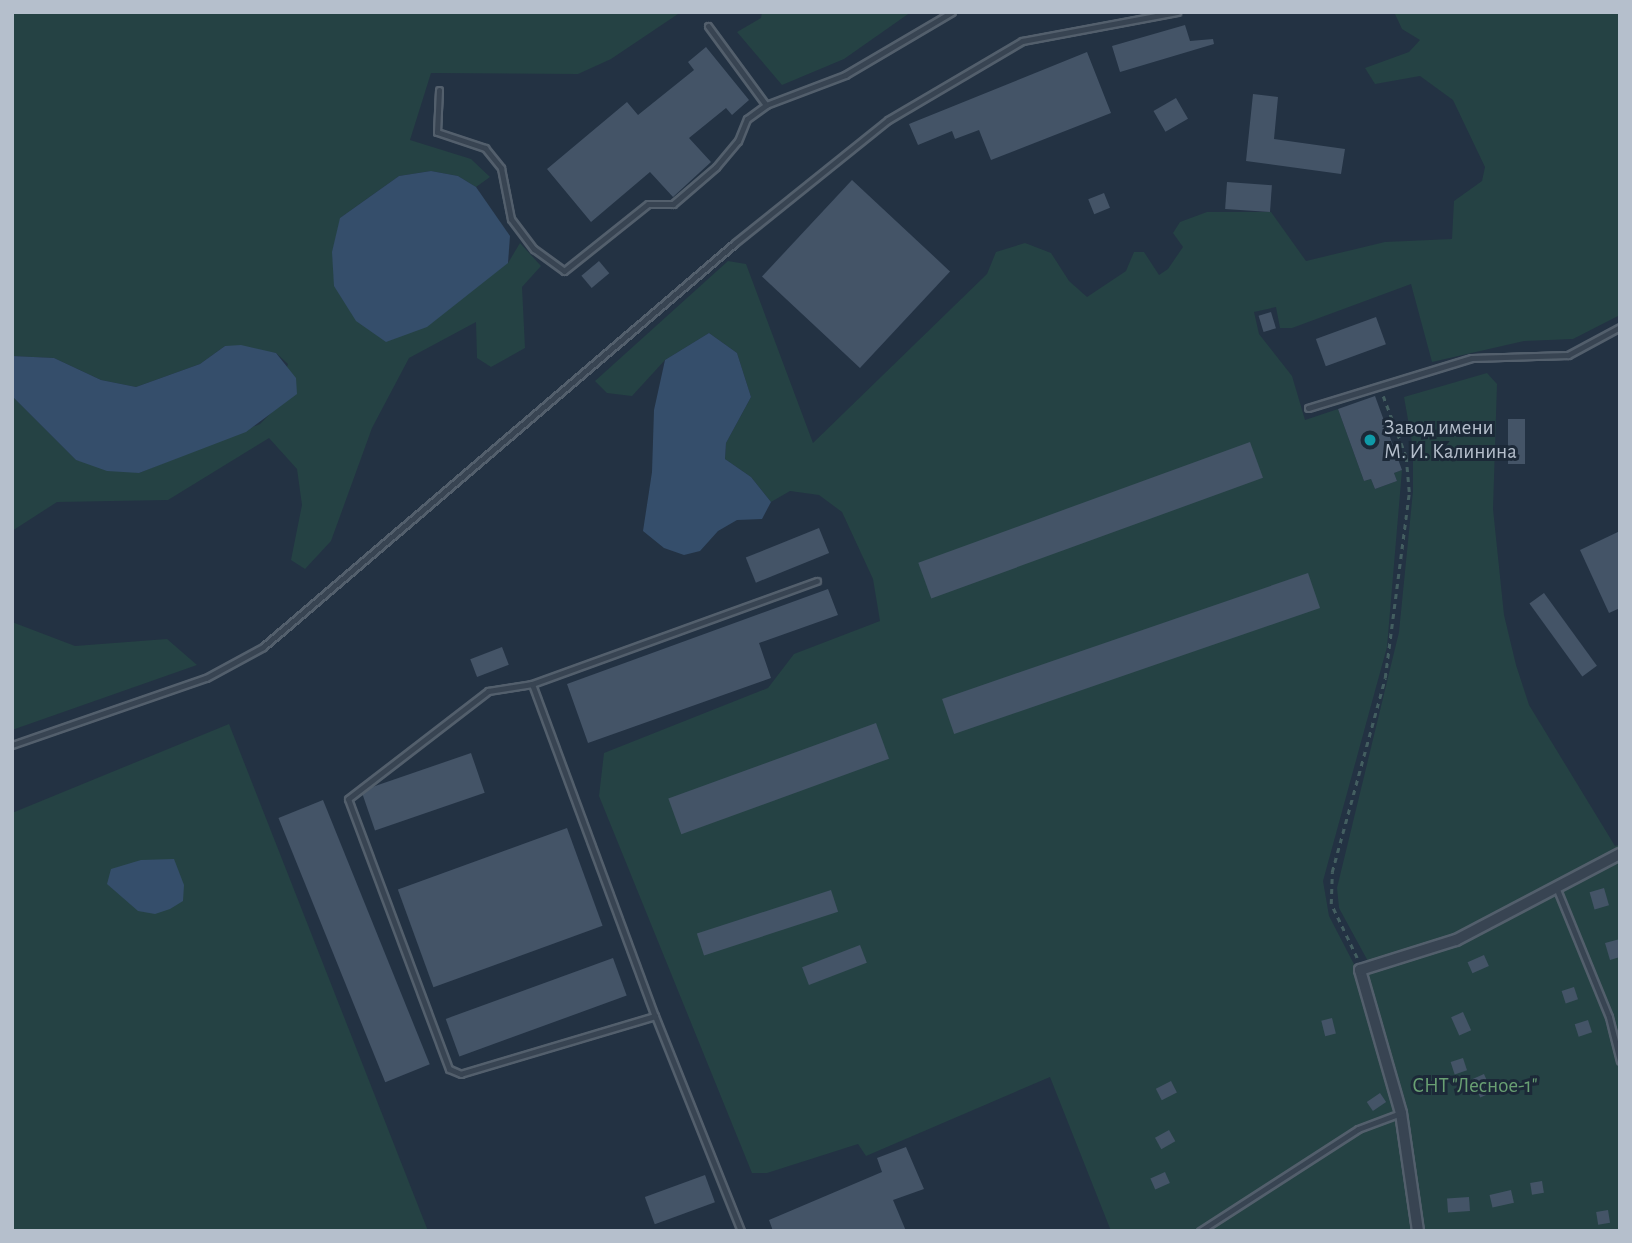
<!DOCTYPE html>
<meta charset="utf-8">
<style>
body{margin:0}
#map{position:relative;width:1632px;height:1243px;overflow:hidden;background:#233243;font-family:"Alegreya Sans",sans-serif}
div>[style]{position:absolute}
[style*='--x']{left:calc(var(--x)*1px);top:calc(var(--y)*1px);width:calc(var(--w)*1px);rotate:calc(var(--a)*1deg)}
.green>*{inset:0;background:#254244}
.water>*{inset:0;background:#354e6b}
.building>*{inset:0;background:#445467;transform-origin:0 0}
.path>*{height:2.5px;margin-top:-1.25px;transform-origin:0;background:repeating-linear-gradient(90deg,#435e60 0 5px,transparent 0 10px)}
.roads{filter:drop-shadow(2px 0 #535f6c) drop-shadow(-2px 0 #535f6c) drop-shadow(0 2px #535f6c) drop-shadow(0 -2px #535f6c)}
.lane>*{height:5px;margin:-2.5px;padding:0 2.5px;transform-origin:2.5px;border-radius:2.5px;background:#384452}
.street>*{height:10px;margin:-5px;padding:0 5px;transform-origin:5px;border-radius:5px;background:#384452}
.dots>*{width:19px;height:19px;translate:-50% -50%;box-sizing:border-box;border:4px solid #1c2938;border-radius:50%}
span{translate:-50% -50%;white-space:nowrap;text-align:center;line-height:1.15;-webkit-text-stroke:6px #1c2938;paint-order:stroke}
.poi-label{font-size:21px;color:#b5bfcc}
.left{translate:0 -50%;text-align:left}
.park-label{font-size:21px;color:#69a073}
.frame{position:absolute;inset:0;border:14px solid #b5bfcc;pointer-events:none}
</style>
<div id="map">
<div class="green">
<i style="clip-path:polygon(12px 12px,681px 12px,611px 59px,578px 74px,431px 73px,410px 140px,471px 159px,490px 177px,476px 187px,458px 176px,431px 171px,399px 176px,340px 218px,508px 263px,520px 243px,541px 266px,522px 287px,525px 348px,491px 367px,477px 358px,476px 322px,409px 358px,372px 428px,331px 541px,305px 569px,291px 560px,302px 505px,297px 469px,269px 438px,168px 500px,57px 502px,12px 531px,12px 396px,76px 460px,139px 473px,260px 424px,271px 413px,288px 364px,276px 353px,225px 346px,200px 364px,136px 387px,101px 380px,54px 358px,12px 356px)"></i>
<i style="clip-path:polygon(762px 12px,911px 12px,844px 59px,782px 85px,737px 32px,761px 18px)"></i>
<i style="clip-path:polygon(1394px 12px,1620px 12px,1620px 315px,1573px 339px,1524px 341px,1432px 362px,1411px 284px,1292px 328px,1280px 328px,1276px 307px,1254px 312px,1259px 334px,1292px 376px,1305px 420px,1338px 409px,1364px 481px,1371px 479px,1375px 489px,1397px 481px,1394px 473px,1402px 470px,1387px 647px,1323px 881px,1329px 916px,1356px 968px,1370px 965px,1339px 908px,1337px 888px,1399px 632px,1413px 491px,1413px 448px,1404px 397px,1487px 373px,1497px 384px,1493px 509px,1504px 615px,1516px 665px,1529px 705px,1615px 846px,1620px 844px,1620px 1231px,1111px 1231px,1050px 1077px,866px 1156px,858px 1144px,767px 1173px,752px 1173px,599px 796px,604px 753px,768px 688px,794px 654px,880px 621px,873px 579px,842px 512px,819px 495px,790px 491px,771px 502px,751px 477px,725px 459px,726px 443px,751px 397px,737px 353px,709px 333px,665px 360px,632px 396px,607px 393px,595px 381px,728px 261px,746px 264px,813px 443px,987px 274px,996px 252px,1025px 243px,1051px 253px,1069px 281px,1087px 297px,1126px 271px,1134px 252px,1144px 252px,1159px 275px,1168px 269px,1183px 247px,1173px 233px,1180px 222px,1207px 212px,1271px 212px,1306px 261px,1385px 242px,1452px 239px,1454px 201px,1482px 181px,1485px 167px,1453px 100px,1420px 76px,1375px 84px,1365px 68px,1409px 52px,1420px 40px,1402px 29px)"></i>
<i style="clip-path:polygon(12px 622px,75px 646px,167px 639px,197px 665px,12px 730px)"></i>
<i style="clip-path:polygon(229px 724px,428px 1231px,12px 1231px,12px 813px)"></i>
</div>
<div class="water">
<i style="clip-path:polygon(431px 171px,458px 176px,476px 187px,510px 236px,508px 263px,427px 327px,386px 342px,356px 321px,334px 286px,332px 252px,340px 218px,399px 176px)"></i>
<i style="clip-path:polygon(709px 333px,737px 353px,751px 397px,726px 443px,725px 459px,751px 477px,771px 502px,762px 519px,737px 520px,718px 531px,700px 551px,684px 555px,664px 548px,643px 531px,652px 472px,654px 410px,665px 360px)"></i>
<i style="clip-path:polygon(241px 345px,276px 353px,296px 378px,297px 394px,246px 432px,139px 473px,107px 471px,76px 460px,12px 396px,12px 356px,54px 358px,101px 380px,136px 387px,200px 364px,225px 346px)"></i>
<i style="clip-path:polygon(174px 859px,184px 885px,183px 901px,170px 909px,155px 914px,138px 911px,107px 884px,111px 869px,141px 860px)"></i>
</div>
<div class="building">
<i style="clip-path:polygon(1185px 25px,1190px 41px,1213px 39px,1214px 44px,1120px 72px,1112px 46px)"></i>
<i style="clip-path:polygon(706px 47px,749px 100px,732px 115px,726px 108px,689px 138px,711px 162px,673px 197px,650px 172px,591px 222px,547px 169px,627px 102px,638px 115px,694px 70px,688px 62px)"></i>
<i style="clip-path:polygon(1087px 52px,1111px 113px,991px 160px,979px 130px,955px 139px,952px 131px,918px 145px,909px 124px)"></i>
<i style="clip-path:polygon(1253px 94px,1278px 97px,1274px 139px,1345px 149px,1341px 174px,1246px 161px)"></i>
<i style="left:1176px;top:98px;width:24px;height:26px;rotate:60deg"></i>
<i style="left:852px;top:180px;width:134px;height:132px;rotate:43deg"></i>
<i style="left:1227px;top:182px;width:45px;height:27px;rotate:4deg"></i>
<i style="left:1104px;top:193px;width:16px;height:17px;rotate:68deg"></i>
<i style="left:599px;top:261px;width:16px;height:23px;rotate:50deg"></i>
<i style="left:1271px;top:312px;width:17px;height:13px;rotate:73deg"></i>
<i style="left:1376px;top:317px;width:29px;height:64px;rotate:70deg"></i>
<i style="clip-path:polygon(1375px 396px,1402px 470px,1394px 473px,1397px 481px,1375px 489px,1371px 479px,1364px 481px,1338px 409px)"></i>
<i style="left:1508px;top:419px;width:17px;height:45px"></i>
<i style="left:1250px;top:442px;width:38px;height:353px;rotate:70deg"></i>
<i style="left:819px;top:528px;width:27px;height:79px;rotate:68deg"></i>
<i style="clip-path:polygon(1620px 531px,1620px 608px,1609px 613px,1580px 550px)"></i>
<i style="left:1308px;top:573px;width:37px;height:387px;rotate:71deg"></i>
<i style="clip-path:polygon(828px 589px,838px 615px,759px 643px,771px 678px,588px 743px,567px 684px)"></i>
<i style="left:1544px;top:593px;width:90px;height:18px;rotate:54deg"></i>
<i style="left:502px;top:647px;width:19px;height:34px;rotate:69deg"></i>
<i style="left:876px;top:723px;width:38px;height:221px;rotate:70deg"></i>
<i style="left:471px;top:753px;width:42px;height:116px;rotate:71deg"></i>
<i style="left:323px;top:800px;width:285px;height:48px;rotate:68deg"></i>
<i style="left:567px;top:828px;width:104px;height:180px;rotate:70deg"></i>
<i style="left:1604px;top:888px;width:18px;height:15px;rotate:74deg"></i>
<i style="left:831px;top:890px;width:23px;height:141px;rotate:72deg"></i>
<i style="clip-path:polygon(1620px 939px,1620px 957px,1610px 960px,1605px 943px)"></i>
<i style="left:860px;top:945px;width:19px;height:62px;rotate:69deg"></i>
<i style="left:1484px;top:955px;width:12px;height:18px;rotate:66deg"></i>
<i style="left:613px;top:958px;width:40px;height:178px;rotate:70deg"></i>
<i style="left:1574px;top:987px;width:13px;height:13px;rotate:72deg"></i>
<i style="left:1463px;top:1012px;width:20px;height:13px;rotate:66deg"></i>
<i style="left:1332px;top:1018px;width:16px;height:11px;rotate:76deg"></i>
<i style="left:1588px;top:1020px;width:13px;height:14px;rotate:72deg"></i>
<i style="left:1463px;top:1058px;width:13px;height:13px;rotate:72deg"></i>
<i style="left:1484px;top:1074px;width:20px;height:13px;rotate:66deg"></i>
<i style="left:1171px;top:1081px;width:13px;height:17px;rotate:63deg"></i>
<i style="left:1380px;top:1093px;width:11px;height:16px;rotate:56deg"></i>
<i style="left:1169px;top:1130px;width:13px;height:16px;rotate:61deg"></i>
<i style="clip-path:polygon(906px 1147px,924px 1189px,893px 1200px,906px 1231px,773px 1231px,769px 1220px,882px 1172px,877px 1158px)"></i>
<i style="left:1165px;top:1172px;width:12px;height:16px;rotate:66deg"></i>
<i style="left:705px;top:1175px;width:29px;height:64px;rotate:70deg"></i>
<i style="left:1542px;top:1181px;width:12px;height:12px;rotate:81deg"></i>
<i style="left:1511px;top:1190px;width:13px;height:22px;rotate:77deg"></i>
<i style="left:1469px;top:1197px;width:14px;height:22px;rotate:86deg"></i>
<i style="left:1608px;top:1210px;width:13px;height:12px;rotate:81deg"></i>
</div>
<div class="path">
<i style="--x:1357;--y:958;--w:60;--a:-115.7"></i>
<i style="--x:1331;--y:904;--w:32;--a:-88"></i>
<i style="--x:1332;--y:872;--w:201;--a:-74.7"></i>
<i style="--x:1385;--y:678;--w:188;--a:-82.6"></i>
<i style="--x:1409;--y:492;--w:35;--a:-95"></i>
<i style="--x:1406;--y:457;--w:65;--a:-110.7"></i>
</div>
<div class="roads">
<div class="lane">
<i style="--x:708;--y:26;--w:98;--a:53.7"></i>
<i style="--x:766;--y:105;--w:85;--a:-20.8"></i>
<i style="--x:845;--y:75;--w:124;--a:-30.5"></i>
<i style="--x:439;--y:90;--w:42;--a:92.7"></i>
<i style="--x:437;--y:132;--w:51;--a:18.4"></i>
<i style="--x:485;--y:148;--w:26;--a:51"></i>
<i style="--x:501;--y:168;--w:52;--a:78.9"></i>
<i style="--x:511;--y:219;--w:38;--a:53"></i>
<i style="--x:534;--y:249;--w:37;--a:36"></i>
<i style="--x:564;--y:271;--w:107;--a:-38.6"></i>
<i style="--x:648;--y:204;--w:25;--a:0"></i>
<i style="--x:673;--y:204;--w:57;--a:-40.7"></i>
<i style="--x:716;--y:167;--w:34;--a:-50"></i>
<i style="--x:738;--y:141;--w:24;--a:-68"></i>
<i style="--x:747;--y:119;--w:24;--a:-36"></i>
<i style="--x:1308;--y:408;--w:171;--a:-17"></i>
<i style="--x:1472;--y:358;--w:96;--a:-1.8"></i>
<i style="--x:1568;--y:355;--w:59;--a:-28.3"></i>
<i style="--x:532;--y:684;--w:354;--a:69.7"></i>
<i style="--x:655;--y:1016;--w:232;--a:68.2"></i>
<i style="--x:12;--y:745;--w:205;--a:-19.1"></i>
<i style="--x:206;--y:678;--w:65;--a:-28.5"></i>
<i style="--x:263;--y:647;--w:621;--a:-40.56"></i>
<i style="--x:735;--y:243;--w:196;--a:-38.8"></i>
<i style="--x:888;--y:120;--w:156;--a:-30.5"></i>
<i style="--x:1022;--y:41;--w:158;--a:-10.6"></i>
<i style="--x:1556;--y:887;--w:140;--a:67.8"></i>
<i style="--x:1609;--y:1017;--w:45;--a:76"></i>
<i style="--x:655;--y:1016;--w:202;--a:163.4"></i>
<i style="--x:461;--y:1074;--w:13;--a:-157"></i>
<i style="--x:449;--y:1069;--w:288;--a:-110.5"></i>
<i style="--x:348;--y:799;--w:177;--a:-37.6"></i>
<i style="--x:488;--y:691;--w:45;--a:-9"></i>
<i style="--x:532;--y:684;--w:303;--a:-19.9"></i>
<i style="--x:1200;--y:1231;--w:188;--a:-32.8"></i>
<i style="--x:1358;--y:1129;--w:46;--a:-20.4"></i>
</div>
<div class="street">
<i style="--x:1418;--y:1231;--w:119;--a:-98.2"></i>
<i style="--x:1401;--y:1113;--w:149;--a:-106"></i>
<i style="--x:1360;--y:970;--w:101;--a:-17.4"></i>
<i style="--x:1456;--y:940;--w:185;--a:-27.7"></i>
</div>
</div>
<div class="dots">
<i style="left:1370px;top:440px;background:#0f9aa8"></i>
</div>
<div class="poi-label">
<span class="left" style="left:1384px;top:440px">Завод имени<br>М. И. Калинина</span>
</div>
<div class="park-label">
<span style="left:1475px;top:1086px">СНТ "Лесное-1"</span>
</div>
<div class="frame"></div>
</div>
